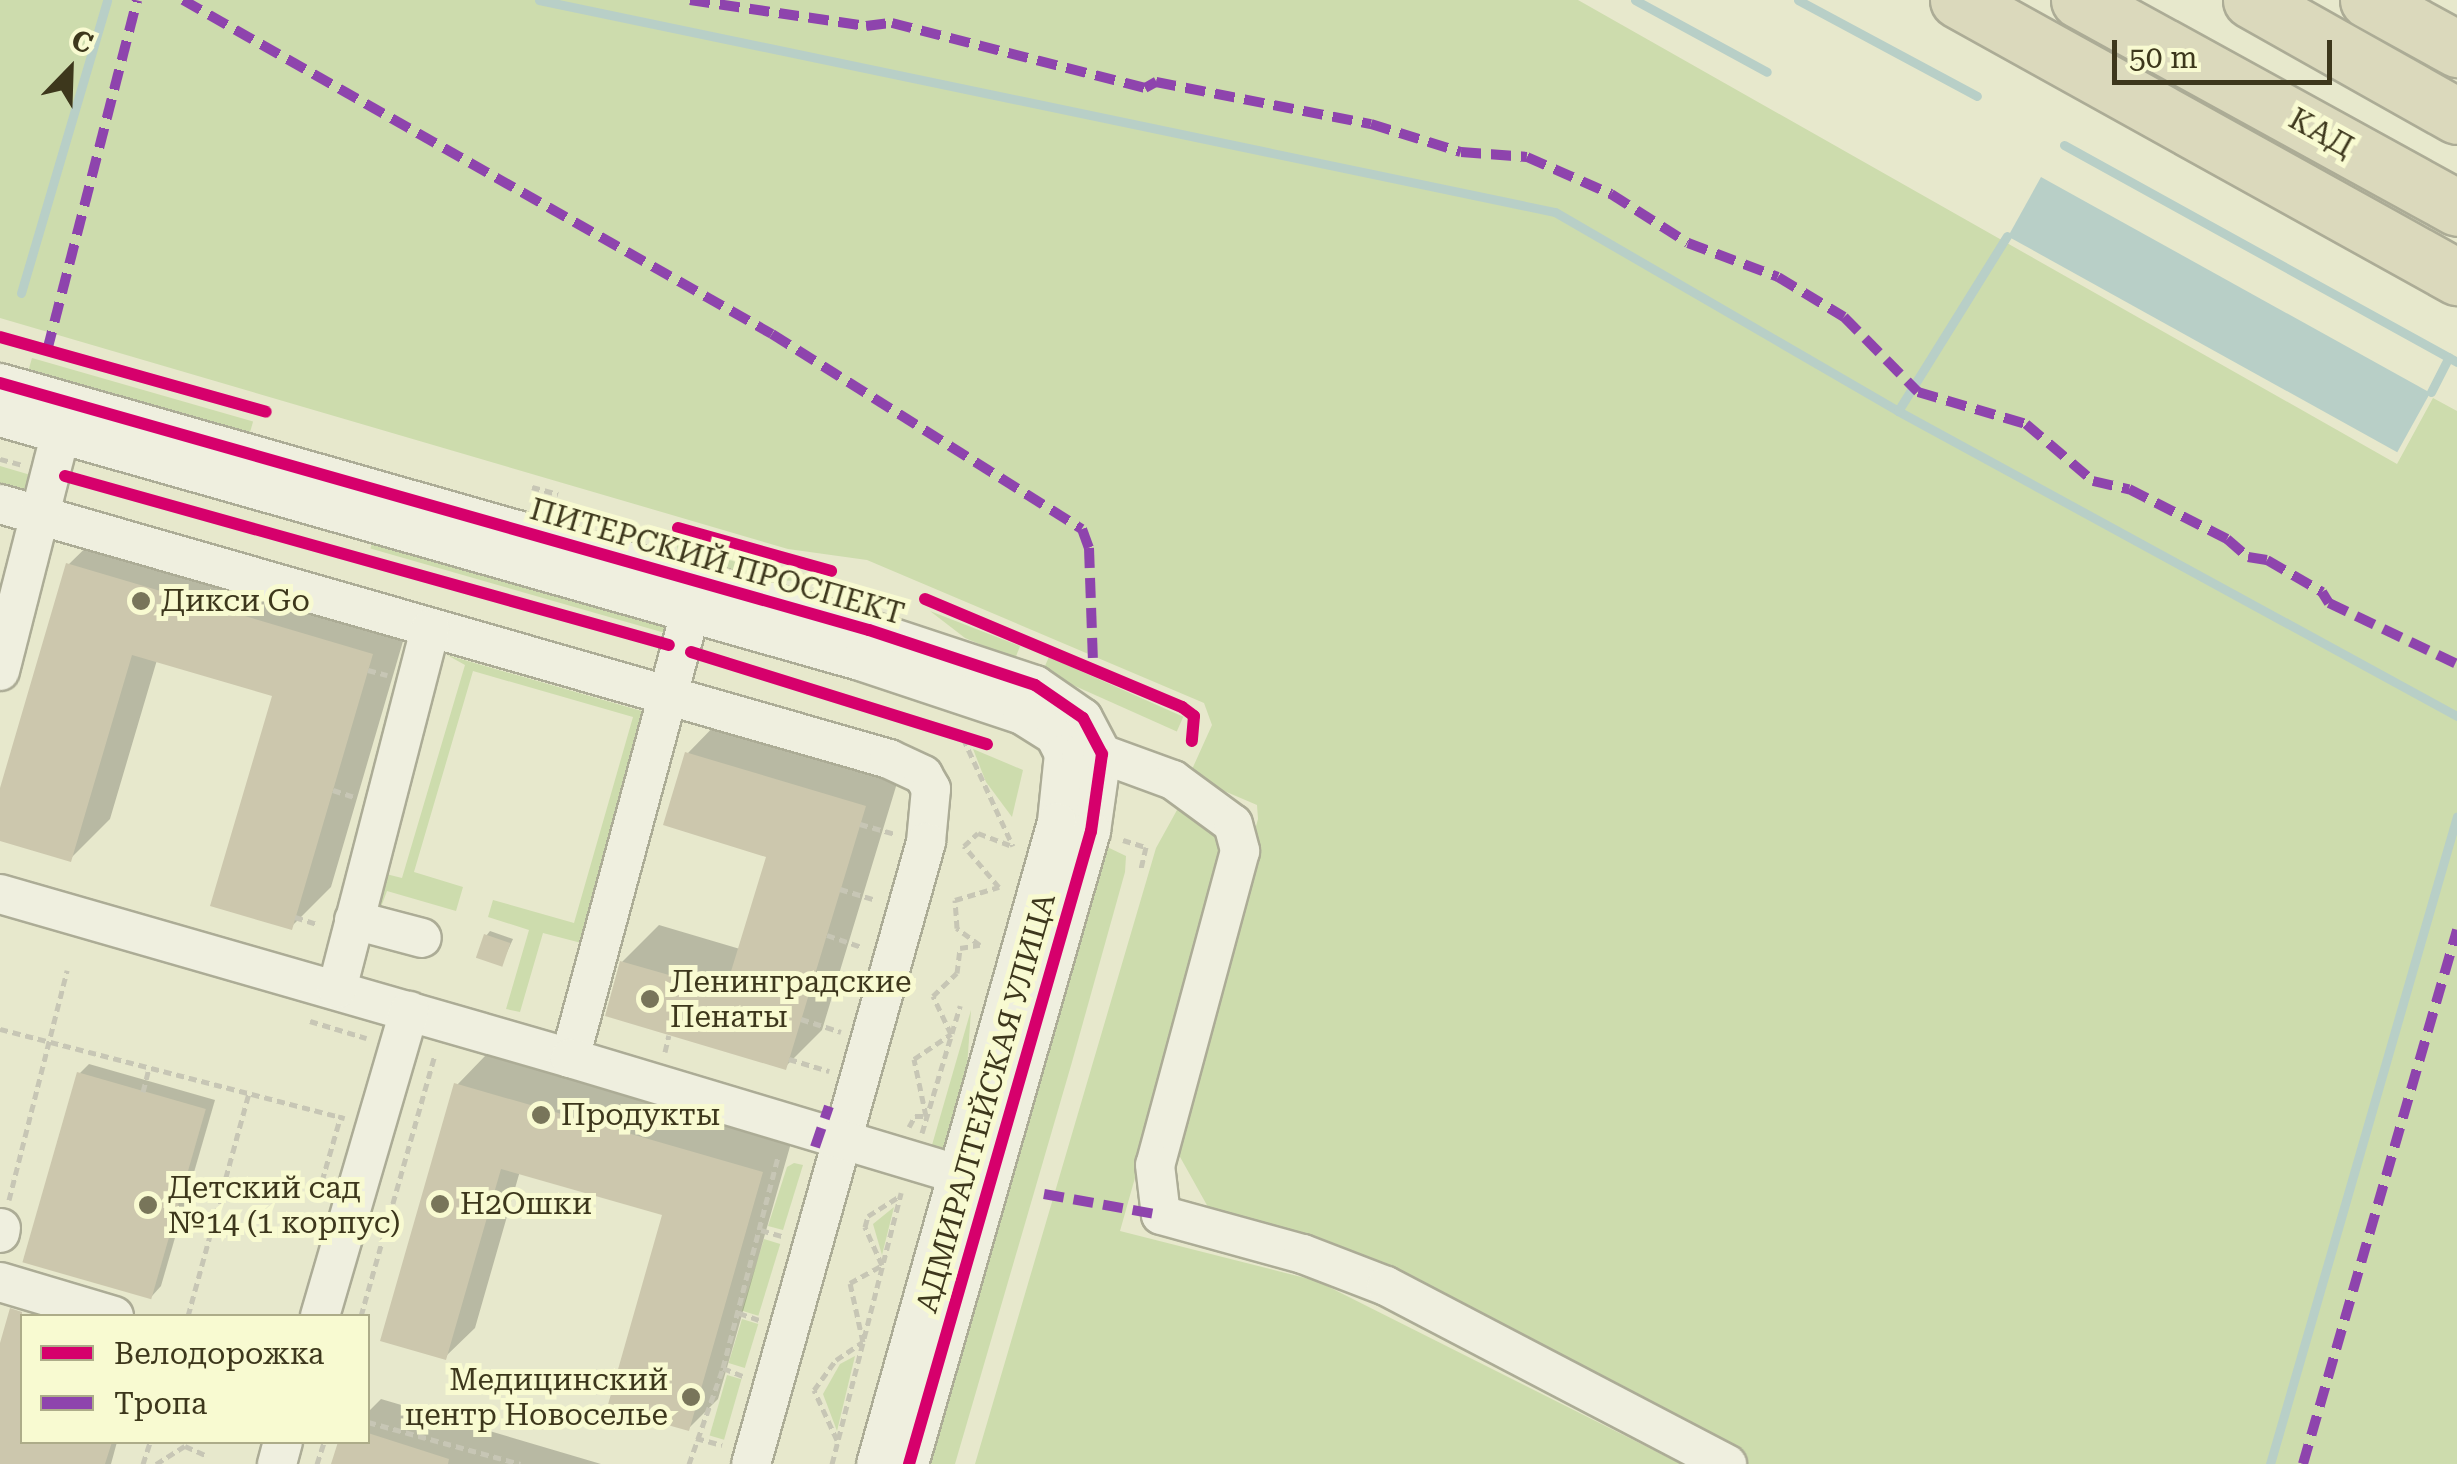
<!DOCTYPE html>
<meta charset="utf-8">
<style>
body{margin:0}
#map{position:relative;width:2457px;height:1464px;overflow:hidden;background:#e7e8cc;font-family:"Roboto Serif",serif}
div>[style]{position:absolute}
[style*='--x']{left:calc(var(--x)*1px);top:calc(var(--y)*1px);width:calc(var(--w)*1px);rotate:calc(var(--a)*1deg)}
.green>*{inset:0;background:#cddcad;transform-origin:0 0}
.water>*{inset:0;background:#b8cfc7;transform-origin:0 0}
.shadow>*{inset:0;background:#0003}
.stream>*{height:9px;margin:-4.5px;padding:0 4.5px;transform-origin:4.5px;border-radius:4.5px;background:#b8cfc7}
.building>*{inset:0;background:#ccc7ad;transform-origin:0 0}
.path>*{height:5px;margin-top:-2.5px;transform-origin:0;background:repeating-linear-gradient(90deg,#c7c6b5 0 8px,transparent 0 13px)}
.roads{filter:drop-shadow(2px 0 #acac96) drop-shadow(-2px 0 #acac96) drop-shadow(0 2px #acac96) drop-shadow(0 -2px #acac96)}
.minor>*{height:38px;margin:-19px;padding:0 19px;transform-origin:19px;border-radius:19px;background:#efefdf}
.highway>*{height:55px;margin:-27.5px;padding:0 27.5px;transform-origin:27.5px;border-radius:27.5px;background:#dbd9bc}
.quiet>*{height:10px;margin-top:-5px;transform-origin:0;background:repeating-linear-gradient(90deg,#8e44ad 0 20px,transparent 0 30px)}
.cycleway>*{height:12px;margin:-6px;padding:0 6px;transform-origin:6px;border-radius:6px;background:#d6006c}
.dots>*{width:28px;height:28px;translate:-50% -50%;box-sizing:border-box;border:5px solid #f8fad1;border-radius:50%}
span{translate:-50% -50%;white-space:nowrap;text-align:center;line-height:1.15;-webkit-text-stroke:10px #f8fad1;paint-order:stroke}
.street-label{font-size:30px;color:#3d371c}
.poi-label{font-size:30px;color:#3d371c}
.left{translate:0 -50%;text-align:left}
.right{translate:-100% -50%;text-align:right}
.legend{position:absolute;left:20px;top:1314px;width:350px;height:130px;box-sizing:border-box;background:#f8fad1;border:2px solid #adac89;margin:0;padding:12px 18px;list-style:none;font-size:30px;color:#3d371c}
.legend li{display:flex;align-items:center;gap:20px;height:50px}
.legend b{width:50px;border:2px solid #adac89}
.north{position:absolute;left:20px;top:20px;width:100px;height:100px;-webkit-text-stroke:8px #f8fad1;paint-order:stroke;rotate:23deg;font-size:28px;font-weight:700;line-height:40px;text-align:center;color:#3d371c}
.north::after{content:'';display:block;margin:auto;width:35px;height:45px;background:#3d371c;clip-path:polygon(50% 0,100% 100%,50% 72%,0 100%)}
.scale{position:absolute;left:2112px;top:40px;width:220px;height:45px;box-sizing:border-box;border:5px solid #3d371c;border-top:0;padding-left:12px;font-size:30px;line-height:35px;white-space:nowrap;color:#3d371c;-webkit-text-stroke:8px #f8fad1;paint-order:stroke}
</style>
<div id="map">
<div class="green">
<i style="clip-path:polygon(0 0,1578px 0,2397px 464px,2433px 398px,2457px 411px,2457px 1464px,1739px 1464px,1213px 1216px,1170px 1139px,1258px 819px,1257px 805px,1189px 776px,1212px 725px,1204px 703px,867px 560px,788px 549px,0 318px)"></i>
<i style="left:32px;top:358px;width:230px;height:13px;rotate:16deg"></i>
<i style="clip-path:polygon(0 466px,34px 476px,21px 494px,0 495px)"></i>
<i style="clip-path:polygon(675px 534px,821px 579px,821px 583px,756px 578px,678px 554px)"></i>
<i style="left:374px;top:536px;width:312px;height:13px;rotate:16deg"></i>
<i style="clip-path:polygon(930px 611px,1020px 646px,1015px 659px,965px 638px)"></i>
<i style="clip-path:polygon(447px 655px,659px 716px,589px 945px,543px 933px,520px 1012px,506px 1009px,529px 930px,488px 917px,493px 900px,574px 923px,633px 717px,473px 671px,414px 872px,463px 887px,456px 911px,387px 891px,381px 907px,373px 904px,382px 873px,402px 878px,465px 665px)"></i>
<i style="left:1049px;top:657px;width:147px;height:16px;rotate:24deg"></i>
<i style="clip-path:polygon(973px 749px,1023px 770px,1012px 817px,986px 782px)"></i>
<i style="clip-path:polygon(1182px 801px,1227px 851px,1120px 1231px,1317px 1281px,1681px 1464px,975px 1464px,1156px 848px)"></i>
<i style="clip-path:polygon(1103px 845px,1126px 856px,1125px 872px,1072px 1062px,955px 1464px,928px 1464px)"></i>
<i style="clip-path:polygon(971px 1010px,967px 1068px,949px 1148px,941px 1150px,932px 1145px)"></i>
<i style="clip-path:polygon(794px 1163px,803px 1165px,783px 1230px,768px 1226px,787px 1167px)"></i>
<i style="clip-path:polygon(894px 1207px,882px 1255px,873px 1224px)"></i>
<i style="left:764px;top:1239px;width:17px;height:75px;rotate:17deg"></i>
<i style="left:742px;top:1319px;width:17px;height:46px;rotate:17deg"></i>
<i style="clip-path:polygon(855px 1356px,837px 1431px,823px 1394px,840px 1364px)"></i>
<i style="left:727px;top:1375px;width:15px;height:63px;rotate:16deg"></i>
</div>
<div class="water">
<i style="left:2041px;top:177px;width:445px;height:68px;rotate:29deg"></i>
</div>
<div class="shadow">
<i style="clip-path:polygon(109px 525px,411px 614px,331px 887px,291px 927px,275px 695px,157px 660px,110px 819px,70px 859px,0 839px,0 797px,68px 565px)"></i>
<i style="clip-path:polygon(724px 716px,901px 770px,822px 1030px,785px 1067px,622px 962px,659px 925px,740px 949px,769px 855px,688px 753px)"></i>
<i style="clip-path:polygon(490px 931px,513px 939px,502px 963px,486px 936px)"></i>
<i style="clip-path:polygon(486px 1055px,791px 1143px,718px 1399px,688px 1429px,665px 1213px,520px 1171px,475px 1328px,445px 1357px,457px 1085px)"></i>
<i style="clip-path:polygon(89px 1064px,215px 1100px,161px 1286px,152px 1296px,79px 1074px)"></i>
<i style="clip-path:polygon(17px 1316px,22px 1317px,22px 1442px,117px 1442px,111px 1464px,0 1464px,0 1352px)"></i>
<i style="clip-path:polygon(381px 1399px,601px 1464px,333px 1464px,340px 1442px,368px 1442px,368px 1412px)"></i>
</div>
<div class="stream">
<i style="--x:539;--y:0;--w:1038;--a:11.79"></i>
<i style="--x:1555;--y:212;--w:397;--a:30.1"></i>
<i style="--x:1898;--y:411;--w:637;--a:28.62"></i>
<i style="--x:1635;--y:0;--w:150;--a:28.6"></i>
<i style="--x:1798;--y:0;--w:203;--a:28.2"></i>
<i style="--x:2064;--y:145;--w:449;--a:28.9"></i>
<i style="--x:21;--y:293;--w:305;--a:-73.6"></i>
<i style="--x:2431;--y:392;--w:39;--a:-63"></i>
<i style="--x:1898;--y:411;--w:206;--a:-58.1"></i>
<i style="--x:2270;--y:1464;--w:674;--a:-73.9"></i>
</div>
<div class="building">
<i style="clip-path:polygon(66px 563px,373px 654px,292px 930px,210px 906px,272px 696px,132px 655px,71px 862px,0 841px,0 788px)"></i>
<i style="clip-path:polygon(685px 752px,866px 806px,786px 1070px,605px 1016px,620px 961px,725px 991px,766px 857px,663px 825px)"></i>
<i style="left:484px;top:934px;width:28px;height:25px;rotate:19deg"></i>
<i style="left:77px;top:1072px;width:134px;height:198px;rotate:16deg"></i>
<i style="clip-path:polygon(454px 1083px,763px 1172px,689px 1431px,607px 1408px,662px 1215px,501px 1169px,446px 1360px,380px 1341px)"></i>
<i style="clip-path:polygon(10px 1308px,22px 1312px,22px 1442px,112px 1442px,105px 1464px,0 1464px,0 1343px)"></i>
<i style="clip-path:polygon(368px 1433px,449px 1459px,448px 1464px,331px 1464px,338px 1442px,368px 1442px)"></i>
</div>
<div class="path">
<i style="--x:0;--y:337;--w:276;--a:15.7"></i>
<i style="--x:0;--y:459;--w:23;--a:15"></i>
<i style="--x:83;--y:481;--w:234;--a:15.1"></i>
<i style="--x:532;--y:487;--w:27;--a:15"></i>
<i style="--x:678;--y:528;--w:159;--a:15.7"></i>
<i style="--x:925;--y:599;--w:279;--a:22.8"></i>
<i style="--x:1182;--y:707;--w:15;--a:37"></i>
<i style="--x:1194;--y:716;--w:25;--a:95"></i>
<i style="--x:752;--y:668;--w:247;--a:17.9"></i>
<i style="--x:368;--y:670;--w:20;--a:15"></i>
<i style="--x:963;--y:738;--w:119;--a:65.2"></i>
<i style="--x:333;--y:790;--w:22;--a:18"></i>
<i style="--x:860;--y:824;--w:37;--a:16"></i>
<i style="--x:1123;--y:840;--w:24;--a:17"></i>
<i style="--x:1146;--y:847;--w:23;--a:103"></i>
<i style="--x:964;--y:846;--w:19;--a:-43"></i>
<i style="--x:978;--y:833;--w:34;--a:21"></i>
<i style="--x:840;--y:889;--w:38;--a:17"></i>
<i style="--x:295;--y:917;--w:25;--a:18"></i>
<i style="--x:827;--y:935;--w:37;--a:19"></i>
<i style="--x:813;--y:979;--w:43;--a:16.3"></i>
<i style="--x:801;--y:1019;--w:42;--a:18"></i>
<i style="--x:310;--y:1021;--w:59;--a:16.9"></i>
<i style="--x:0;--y:1029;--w:356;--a:14.5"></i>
<i style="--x:665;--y:1052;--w:17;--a:-77"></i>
<i style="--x:789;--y:1059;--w:42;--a:16.7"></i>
<i style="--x:143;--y:1092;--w:25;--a:-76"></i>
<i style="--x:909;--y:1127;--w:13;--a:-61"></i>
<i style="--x:915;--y:1116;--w:11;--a:0"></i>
<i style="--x:926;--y:1116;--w:58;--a:-101.9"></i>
<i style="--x:914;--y:1059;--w:45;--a:-34"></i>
<i style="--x:951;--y:1034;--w:42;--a:-115.3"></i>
<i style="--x:933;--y:996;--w:33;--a:-44"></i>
<i style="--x:957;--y:973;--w:25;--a:-83"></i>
<i style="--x:960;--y:948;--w:20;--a:-9"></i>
<i style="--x:980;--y:945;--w:29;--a:-144"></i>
<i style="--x:957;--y:928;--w:28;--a:-94"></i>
<i style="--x:955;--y:900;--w:46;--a:-16.5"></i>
<i style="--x:999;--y:887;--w:54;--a:-130.5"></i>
<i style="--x:922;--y:1133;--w:133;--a:-73.3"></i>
<i style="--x:322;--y:1181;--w:69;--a:-73.9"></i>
<i style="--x:9;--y:1200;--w:237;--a:-75.8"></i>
<i style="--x:761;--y:1230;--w:22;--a:16"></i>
<i style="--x:739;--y:1313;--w:21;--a:19"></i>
<i style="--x:188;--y:1316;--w:231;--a:-74.7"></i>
<i style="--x:361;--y:1316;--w:271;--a:-74.2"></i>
<i style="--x:723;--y:1368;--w:22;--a:22"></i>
<i style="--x:368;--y:1422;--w:158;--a:15.4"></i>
<i style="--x:696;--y:1438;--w:27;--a:15"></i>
<i style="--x:837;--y:1440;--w:55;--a:-114.7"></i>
<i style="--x:814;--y:1390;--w:37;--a:-54"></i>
<i style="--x:836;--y:1360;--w:32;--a:-34"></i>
<i style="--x:863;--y:1342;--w:60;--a:-102.4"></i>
<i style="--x:850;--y:1283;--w:37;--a:-29"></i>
<i style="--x:882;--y:1265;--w:42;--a:-114.1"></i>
<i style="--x:865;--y:1227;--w:11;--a:-75"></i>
<i style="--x:868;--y:1216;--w:36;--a:-32"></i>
<i style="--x:143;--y:1464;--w:23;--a:-72"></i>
<i style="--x:156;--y:1464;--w:34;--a:-32"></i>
<i style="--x:185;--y:1446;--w:24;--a:24"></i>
<i style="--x:317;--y:1464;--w:23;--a:-72"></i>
<i style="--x:689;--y:1464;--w:102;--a:-70.5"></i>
<i style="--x:723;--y:1368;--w:218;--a:-75.4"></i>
<i style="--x:832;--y:1464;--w:280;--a:-75.7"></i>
</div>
<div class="roads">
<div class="minor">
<i style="--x:0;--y:383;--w:903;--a:15.87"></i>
<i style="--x:869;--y:630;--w:175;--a:18.3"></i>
<i style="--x:1035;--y:685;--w:58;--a:34.5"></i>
<i style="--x:1083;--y:718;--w:41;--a:62.2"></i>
<i style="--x:1102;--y:754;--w:78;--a:98.1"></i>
<i style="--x:1091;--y:831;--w:659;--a:106.04"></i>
<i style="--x:0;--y:417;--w:894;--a:15.84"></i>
<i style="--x:860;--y:661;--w:171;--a:18.4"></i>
<i style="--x:1022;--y:715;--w:39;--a:32"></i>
<i style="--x:1055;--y:736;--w:20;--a:63"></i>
<i style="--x:1064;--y:754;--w:68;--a:95.9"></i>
<i style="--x:1057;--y:822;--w:667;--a:105.74"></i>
<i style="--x:0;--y:504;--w:925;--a:16"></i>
<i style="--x:889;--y:759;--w:38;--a:25"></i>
<i style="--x:923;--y:775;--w:16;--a:60"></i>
<i style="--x:931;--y:789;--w:53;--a:95.4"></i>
<i style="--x:926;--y:842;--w:646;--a:105.71"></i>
<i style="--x:0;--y:671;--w:267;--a:-75.7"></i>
<i style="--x:1081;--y:754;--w:21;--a:0"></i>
<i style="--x:1102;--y:754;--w:76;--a:20.1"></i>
<i style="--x:1173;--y:780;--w:74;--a:36.3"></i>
<i style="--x:1233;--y:824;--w:28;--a:75"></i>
<i style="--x:1240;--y:851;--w:325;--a:105.1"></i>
<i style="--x:1155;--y:1165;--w:50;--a:83.2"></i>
<i style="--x:1161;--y:1215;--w:147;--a:15.4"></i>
<i style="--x:1303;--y:1254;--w:89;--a:21.1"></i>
<i style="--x:1386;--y:1286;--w:385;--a:27.6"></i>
<i style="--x:0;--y:894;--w:593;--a:16.05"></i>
<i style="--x:570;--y:1058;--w:490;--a:-74.9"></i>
<i style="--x:354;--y:920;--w:70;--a:14.8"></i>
<i style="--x:337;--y:989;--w:372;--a:-75.5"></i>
<i style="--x:570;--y:1058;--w:427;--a:16.7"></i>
<i style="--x:0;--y:1233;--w:5;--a:-79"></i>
<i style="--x:0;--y:1282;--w:119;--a:16.6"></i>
<i style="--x:320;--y:1316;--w:318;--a:-73.7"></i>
<i style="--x:277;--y:1464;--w:23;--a:-75"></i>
</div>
<div class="highway">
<i style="--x:1958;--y:0;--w:571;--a:29.04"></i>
<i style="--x:2079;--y:0;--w:431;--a:28.8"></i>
<i style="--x:2251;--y:0;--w:236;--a:29.4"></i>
<i style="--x:2368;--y:0;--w:102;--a:28.8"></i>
</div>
</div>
<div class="quiet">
<i style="--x:183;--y:0;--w:677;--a:29.56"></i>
<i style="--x:772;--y:334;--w:366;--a:32.2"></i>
<i style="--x:1082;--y:529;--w:20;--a:70"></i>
<i style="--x:1089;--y:548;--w:117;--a:88"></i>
<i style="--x:690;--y:0;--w:178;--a:8.4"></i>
<i style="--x:866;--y:26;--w:26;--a:-7"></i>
<i style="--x:892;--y:23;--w:261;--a:14.4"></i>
<i style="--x:1145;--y:88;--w:13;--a:-29"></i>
<i style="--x:1156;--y:82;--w:219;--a:11.1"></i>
<i style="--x:1371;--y:124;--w:94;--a:17.3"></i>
<i style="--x:1461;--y:152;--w:66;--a:4.3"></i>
<i style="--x:1527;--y:157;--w:92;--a:23.8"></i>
<i style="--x:1611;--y:194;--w:91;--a:32.5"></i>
<i style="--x:1688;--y:243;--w:96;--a:20.7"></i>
<i style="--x:1778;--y:277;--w:77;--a:31.2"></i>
<i style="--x:1844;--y:317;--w:105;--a:45.4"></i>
<i style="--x:1918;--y:392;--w:113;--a:16.5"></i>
<i style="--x:2026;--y:424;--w:88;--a:40.4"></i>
<i style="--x:2093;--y:481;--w:37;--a:13"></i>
<i style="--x:2129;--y:489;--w:110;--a:27"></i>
<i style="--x:2227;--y:539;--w:28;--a:41"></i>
<i style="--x:2248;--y:557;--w:19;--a:9"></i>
<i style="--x:2267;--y:560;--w:64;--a:30.2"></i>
<i style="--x:2322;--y:592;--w:13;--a:58"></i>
<i style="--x:2329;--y:603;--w:142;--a:25.5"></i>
<i style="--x:47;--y:351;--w:362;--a:-75.6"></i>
<i style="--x:815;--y:1147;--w:43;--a:-71.1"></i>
<i style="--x:1044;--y:1194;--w:119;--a:10.2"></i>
<i style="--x:2303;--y:1464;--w:556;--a:-73.91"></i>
</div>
<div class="cycleway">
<i style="--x:0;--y:337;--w:276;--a:15.7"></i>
<i style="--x:0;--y:383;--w:903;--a:15.87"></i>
<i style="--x:869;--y:630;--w:175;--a:18.3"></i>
<i style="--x:1035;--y:685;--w:58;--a:34.5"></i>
<i style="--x:1083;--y:718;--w:41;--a:62.2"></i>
<i style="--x:1102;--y:754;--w:78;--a:98.1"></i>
<i style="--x:1091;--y:831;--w:659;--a:106.04"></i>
<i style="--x:65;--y:476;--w:627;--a:15.63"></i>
<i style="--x:678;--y:528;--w:159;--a:15.7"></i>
<i style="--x:925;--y:599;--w:279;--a:22.8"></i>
<i style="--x:1182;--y:707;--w:15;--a:37"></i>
<i style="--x:1194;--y:716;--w:25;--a:95"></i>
<i style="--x:691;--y:652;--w:310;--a:17.3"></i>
</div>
<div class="dots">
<i style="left:141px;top:601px;background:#78755a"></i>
<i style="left:650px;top:999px;background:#78755a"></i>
<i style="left:541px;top:1115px;background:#78755a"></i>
<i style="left:440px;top:1204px;background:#78755a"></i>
<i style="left:148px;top:1205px;background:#78755a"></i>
<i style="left:691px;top:1397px;background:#78755a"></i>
</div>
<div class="street-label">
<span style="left:2321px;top:133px;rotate:29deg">КАД</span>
<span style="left:717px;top:562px;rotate:16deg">ПИТЕРСКИЙ ПРОСПЕКТ</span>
<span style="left:986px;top:1103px;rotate:-74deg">АДМИРАЛТЕЙСКАЯ УЛИЦА</span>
</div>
<div class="poi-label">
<span class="left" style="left:161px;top:601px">Дикси Go</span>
<span class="left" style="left:670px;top:999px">Ленинградские<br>Пенаты</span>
<span class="left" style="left:561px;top:1115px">Продукты</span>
<span class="left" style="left:168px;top:1205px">Детский сад<br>№14 (1 корпус)</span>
<span class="left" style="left:460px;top:1204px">H2Oшки</span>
<span class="right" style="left:668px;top:1397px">Медицинский<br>центр Новоселье</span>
</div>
<ul class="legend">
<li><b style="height:12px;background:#d6006c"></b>Велодорожка</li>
<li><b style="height:12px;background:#8e44ad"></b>Тропа</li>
</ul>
<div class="north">С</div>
<div class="scale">50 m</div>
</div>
